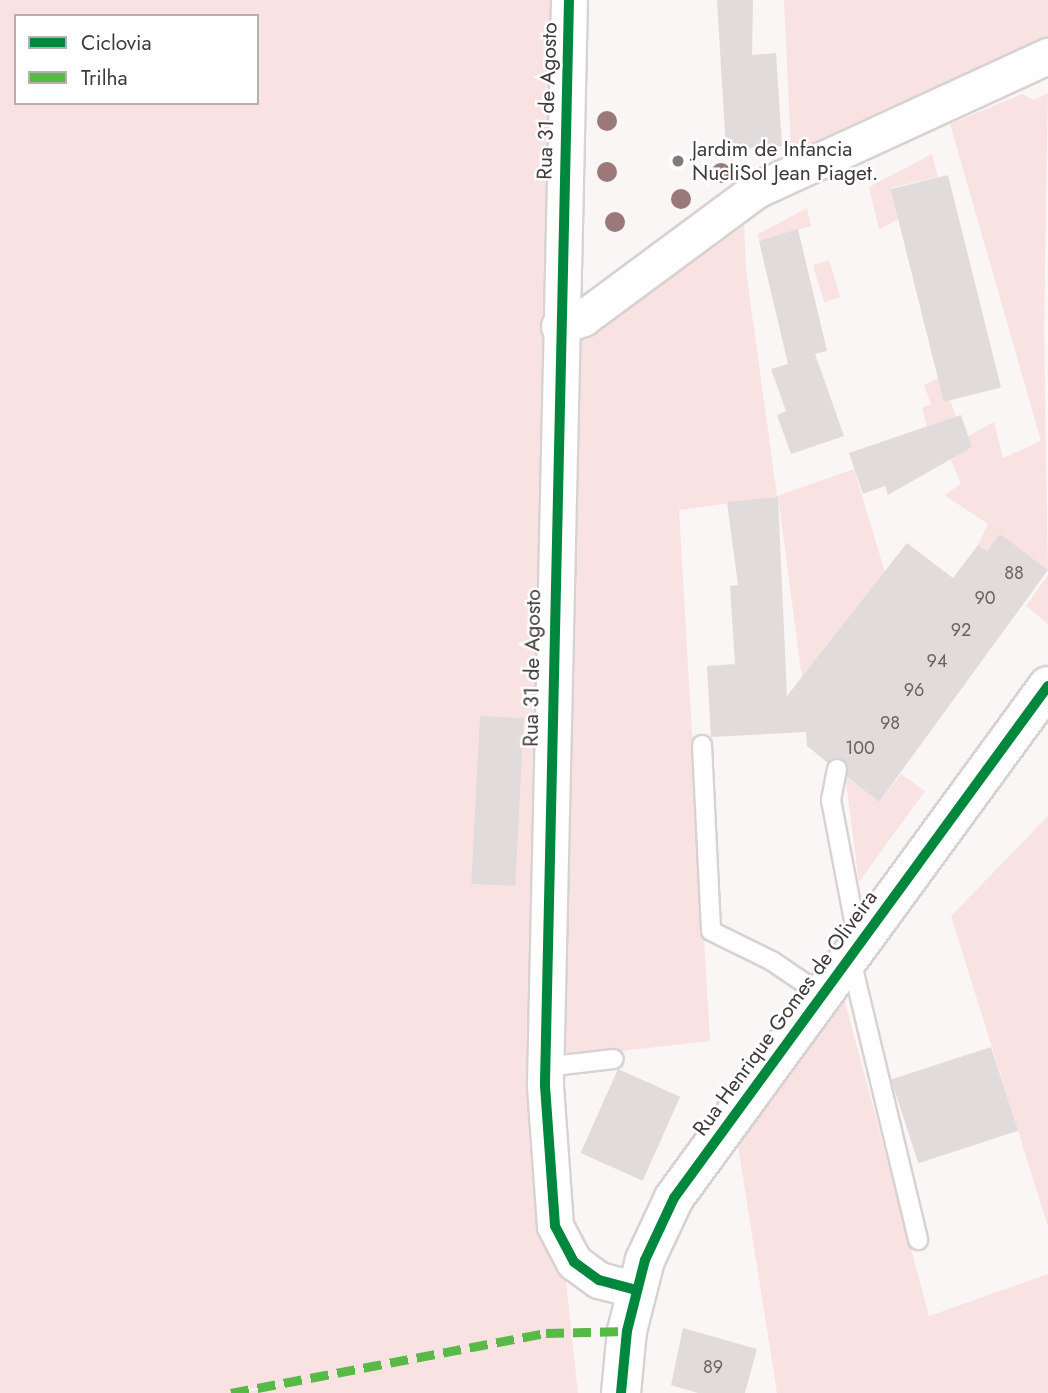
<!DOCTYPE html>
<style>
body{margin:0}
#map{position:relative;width:1048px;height:1393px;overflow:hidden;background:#fbf6f6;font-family:Jost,sans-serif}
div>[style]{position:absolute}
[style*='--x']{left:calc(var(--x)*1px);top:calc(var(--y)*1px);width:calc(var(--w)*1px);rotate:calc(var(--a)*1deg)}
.green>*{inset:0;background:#f9e3e2;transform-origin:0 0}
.building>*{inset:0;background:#e1dbdb;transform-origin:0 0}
.roads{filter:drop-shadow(2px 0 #d8d2d2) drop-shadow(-2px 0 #d8d2d2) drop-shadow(0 2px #d8d2d2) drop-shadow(0 -2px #d8d2d2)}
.service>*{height:18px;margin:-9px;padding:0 9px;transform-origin:9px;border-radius:9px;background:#fefefe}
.minor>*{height:35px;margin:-17.5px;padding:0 17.5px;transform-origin:17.5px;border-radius:17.5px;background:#fefefe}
.tertiary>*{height:38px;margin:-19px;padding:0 19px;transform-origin:19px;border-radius:19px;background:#fefefe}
.quiet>*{height:9px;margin-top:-4.5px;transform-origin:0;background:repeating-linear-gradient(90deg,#58b947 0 18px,transparent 0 27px)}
.cycleway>*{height:10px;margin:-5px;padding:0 5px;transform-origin:5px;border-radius:5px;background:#00873e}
.trees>*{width:20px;height:20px;margin:-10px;border-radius:50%;background:#9b7879}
.dots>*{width:19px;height:19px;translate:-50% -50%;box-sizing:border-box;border:4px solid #fff;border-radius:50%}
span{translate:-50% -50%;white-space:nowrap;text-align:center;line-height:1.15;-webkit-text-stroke:5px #fff;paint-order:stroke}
.number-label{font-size:18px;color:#686261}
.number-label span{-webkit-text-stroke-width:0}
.street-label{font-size:21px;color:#403938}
.poi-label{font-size:21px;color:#403938}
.left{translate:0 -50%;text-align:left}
.legend{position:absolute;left:14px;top:14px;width:245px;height:91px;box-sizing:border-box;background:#fff;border:2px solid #b3b0af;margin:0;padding:9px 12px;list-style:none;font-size:21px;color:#403938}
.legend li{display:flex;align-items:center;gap:14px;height:35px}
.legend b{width:35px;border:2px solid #b3b0af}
</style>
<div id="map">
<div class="green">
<i style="clip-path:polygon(evenodd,0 0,565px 0,560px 325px,743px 198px,746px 270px,777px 496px,854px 469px,885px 572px,802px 678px,778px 497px,679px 510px,710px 1041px,568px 1057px,545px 1086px,578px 1393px,244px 1393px,282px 1383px,231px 1393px,0 1393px,0 0,16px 16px,257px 16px,257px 103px,16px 103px,16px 16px)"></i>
<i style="clip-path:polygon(784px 0,1048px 0,1048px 56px,792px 172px)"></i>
<i style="clip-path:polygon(1048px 93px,1044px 330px,1048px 570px,1000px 535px,987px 551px,978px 545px,988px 524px,944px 495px,961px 484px,949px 455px,972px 448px,968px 436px,994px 422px,1003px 458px,1041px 441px,950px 124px,1022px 94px,1034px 100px)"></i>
<i style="clip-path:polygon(932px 154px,938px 177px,891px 188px,899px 219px,879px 229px,869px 187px)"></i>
<i style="clip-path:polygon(807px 208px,811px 226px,759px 241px,758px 234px)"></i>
<i style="left:829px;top:260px;width:39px;height:17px;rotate:73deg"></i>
<i style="clip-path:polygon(942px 377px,956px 417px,927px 427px,922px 407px,931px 404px,924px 385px)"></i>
<i style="clip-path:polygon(1048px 575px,1048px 624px,1026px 606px)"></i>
<i style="clip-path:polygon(901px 774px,925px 791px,859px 882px,845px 776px,879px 802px)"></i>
<i style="clip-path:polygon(1048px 816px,1048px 1227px,951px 916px)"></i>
<i style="clip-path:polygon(844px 998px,929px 1316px,1048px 1274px,1048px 1393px,777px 1393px,737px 1140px)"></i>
</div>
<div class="building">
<i style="clip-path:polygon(717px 0,753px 0,752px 55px,776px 53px,782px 146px,726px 150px)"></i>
<i style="left:948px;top:175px;width:219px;height:59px;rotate:76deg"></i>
<i style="clip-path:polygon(798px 229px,827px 351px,815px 354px,844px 436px,791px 454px,777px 415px,786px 411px,771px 369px,788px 364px,759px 241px)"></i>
<i style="clip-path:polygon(961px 415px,972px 447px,888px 495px,885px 486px,863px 494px,849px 453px)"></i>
<i style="clip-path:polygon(778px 497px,787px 696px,907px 543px,953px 578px,978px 545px,987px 551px,1000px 534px,1048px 570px,879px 802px,847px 777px,844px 760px,828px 763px,807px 746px,806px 732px,711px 737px,707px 666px,735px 664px,730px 586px,738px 585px,727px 502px)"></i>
<i style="left:480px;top:716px;width:44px;height:168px;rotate:3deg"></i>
<i style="left:991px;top:1047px;width:88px;height:105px;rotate:72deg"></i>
<i style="left:618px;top:1069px;width:68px;height:92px;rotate:24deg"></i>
<i style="clip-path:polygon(683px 1328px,757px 1349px,745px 1393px,698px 1393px,671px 1385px)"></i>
</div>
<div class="roads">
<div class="service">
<i style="--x:702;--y:745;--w:186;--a:87.2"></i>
<i style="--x:711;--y:931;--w:68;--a:26.2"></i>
<i style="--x:772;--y:961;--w:60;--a:34.2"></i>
<i style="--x:837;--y:769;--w:32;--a:101"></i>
<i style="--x:831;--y:800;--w:145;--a:79.2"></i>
<i style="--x:851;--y:960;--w:288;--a:76.5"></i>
<i style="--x:545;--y:1067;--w:69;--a:-6.6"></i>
</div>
<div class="minor">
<i style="--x:569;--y:0;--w:1086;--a:91.27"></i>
<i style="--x:545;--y:1086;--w:140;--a:85.9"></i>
<i style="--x:555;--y:1226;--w:41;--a:62.2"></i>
<i style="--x:574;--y:1262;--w:31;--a:36"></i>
<i style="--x:599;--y:1280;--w:39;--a:15"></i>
<i style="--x:559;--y:326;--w:25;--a:-18"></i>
<i style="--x:583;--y:318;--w:215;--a:-36.5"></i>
<i style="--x:756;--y:190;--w:321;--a:-24.7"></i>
</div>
<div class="tertiary">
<i style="--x:621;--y:1393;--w:62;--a:-84.5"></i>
<i style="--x:627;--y:1331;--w:73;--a:-75.8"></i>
<i style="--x:645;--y:1260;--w:68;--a:-64.9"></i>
<i style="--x:674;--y:1198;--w:634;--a:-53.85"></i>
</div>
</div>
<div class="quiet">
<i style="--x:231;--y:1393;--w:321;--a:-10.8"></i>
<i style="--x:546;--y:1333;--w:81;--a:-1.4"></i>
</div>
<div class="cycleway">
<i style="--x:569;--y:0;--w:1086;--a:91.27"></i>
<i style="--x:545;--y:1086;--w:140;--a:85.9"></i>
<i style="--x:555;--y:1226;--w:41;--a:62.2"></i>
<i style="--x:574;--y:1262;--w:31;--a:36"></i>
<i style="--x:599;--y:1280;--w:39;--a:15"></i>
<i style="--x:621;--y:1393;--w:62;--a:-84.5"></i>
<i style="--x:627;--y:1331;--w:73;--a:-75.8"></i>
<i style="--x:645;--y:1260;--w:68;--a:-64.9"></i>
<i style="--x:674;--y:1198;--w:634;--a:-53.85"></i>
</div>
<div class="trees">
<i style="left:607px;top:121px"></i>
<i style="left:607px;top:172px"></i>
<i style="left:721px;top:173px"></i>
<i style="left:681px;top:199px"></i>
<i style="left:615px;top:222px"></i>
</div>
<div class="dots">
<i style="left:678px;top:161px;background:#817b7a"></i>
</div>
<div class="number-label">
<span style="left:1014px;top:573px">88</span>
<span style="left:985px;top:598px">90</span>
<span style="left:961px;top:630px">92</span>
<span style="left:937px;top:661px">94</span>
<span style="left:914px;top:690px">96</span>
<span style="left:890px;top:723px">98</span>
<span style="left:860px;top:748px">100</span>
<span style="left:713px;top:1367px">89</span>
</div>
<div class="street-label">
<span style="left:547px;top:101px;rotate:-88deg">Rua 31 de Agosto</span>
<span style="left:532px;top:668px;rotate:-89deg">Rua 31 de Agosto</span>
<span style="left:785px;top:1013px;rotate:-54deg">Rua Henrique Gomes de Oliveira</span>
</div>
<div class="poi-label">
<span class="left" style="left:692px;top:161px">Jardim de Infancia<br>NucliSol Jean Piaget.</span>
</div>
<ul class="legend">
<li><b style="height:9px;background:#00873e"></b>Ciclovia</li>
<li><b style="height:9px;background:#58b947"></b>Trilha</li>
</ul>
</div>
